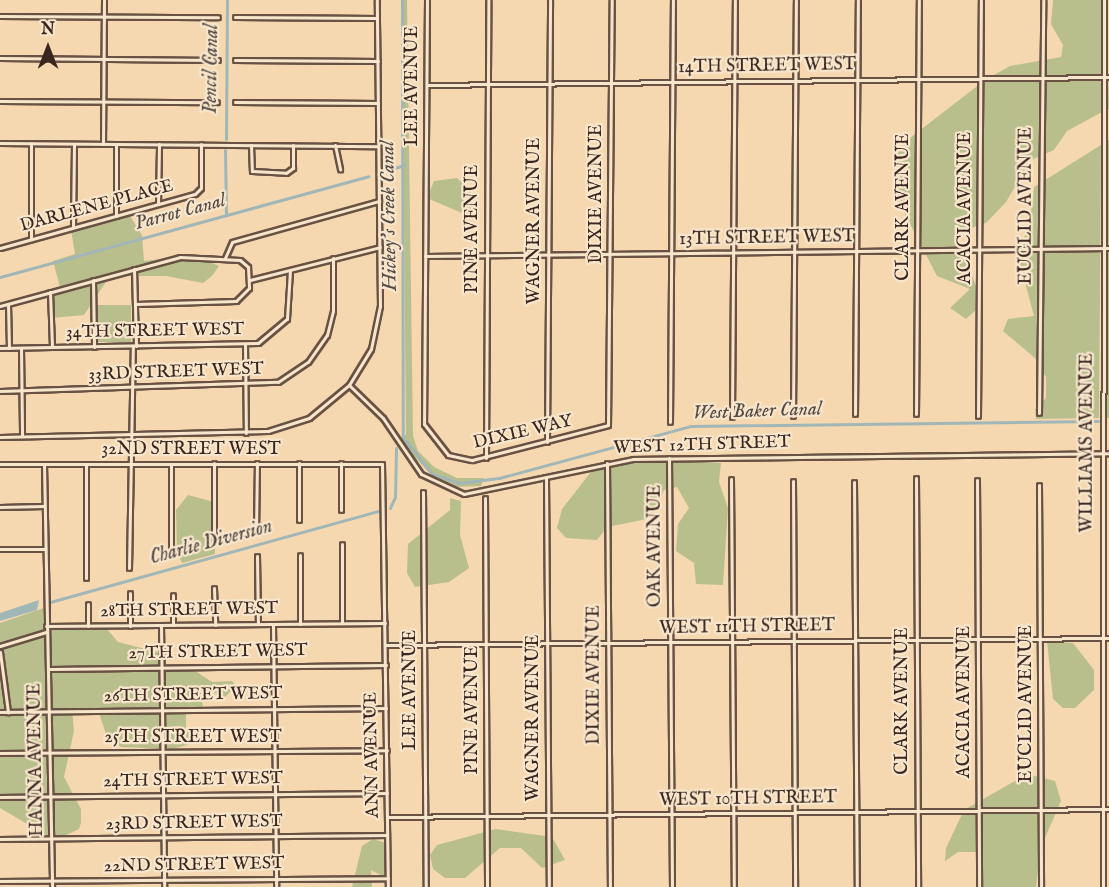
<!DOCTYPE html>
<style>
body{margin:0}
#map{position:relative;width:1109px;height:887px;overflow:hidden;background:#f5d8b0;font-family:"IM FELL English",serif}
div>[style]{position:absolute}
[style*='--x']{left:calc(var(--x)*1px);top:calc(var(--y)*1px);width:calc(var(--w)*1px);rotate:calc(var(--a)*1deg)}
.green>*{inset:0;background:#b8bf8d;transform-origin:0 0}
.water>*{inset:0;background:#a1b7b7}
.canal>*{height:3px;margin:-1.5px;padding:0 1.5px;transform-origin:1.5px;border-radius:1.5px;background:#a1b7b7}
.roads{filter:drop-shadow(2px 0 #695243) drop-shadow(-2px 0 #695243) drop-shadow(0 2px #695243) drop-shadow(0 -2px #695243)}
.minor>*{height:3px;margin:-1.5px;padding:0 1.5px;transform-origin:1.5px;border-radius:1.5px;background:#f8e6cc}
span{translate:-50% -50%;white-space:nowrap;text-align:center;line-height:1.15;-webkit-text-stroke:4.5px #f8e6cc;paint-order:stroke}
.street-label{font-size:18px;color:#3a261f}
.water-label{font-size:20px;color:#544a45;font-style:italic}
.north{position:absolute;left:18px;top:18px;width:60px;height:60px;-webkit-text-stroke:4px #f8e6cc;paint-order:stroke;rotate:0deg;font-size:16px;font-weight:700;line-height:24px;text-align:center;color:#3a261f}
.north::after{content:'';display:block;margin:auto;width:21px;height:27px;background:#3a261f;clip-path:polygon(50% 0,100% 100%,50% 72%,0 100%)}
</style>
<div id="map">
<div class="green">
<i style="clip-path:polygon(402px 0,407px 0,413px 436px,418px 451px,434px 467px,457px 478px,484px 478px,481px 486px,454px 487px,435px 479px,400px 441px,406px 434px)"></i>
<i style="clip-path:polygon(1053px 0,1103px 0,1102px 112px,1067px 131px,1054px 150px,1031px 160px,1006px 202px,986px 223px,959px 232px,957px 254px,968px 264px,979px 295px,978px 308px,966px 319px,950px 308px,970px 289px,937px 276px,893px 191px,895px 157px,910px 138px,985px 80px,1010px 66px,1061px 57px,1063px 45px,1051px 24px)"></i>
<i style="clip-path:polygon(1106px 0,1109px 109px,1105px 110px)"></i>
<i style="clip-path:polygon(1109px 140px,1109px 418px,1102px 418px,1104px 143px)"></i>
<i style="clip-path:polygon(1101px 145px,1099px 418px,1036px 419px,1035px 409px,1046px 398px,1046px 377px,1035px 358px,1003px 331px,1008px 319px,1034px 316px,1016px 248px,1029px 231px,1034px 187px)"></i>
<i style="clip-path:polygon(457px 178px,471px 191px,470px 210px,462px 213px,427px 198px,434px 181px)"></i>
<i style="clip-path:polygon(128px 213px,142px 235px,144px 261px,194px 255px,219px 266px,212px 276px,203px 283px,166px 276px,110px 276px,84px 315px,52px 318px,49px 296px,61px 291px,53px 261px,75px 254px,71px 230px)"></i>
<i style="left:98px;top:305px;width:33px;height:37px"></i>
<i style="clip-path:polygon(653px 460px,721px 463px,719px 482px,728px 508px,723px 585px,696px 584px,694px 563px,676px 551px,678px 524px,689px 508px,677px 487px,664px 490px,652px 518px,607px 527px,597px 540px,566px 538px,557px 528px,562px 509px,594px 468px)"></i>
<i style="clip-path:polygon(188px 495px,214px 502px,215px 554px,182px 563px,177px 552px,176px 510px)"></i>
<i style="clip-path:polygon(450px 498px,461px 501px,460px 535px,469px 568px,449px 582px,415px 587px,407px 573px,408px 544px,450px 510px)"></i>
<i style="clip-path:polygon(44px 608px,53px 629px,107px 629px,118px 642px,165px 654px,165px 668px,191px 668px,212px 682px,232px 681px,236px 686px,222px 700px,213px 691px,201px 693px,203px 709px,186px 710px,186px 731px,198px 732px,197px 742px,173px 749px,121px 747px,107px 737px,98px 710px,72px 709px,74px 731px,64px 777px,81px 809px,81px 823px,79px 829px,64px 836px,46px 835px,0 808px,0 623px)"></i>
<i style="clip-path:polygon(1047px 641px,1073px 643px,1094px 670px,1094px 690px,1075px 708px,1063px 708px,1053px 699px)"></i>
<i style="clip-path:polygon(1027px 774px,1055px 781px,1061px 801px,1042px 845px,1036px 887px,982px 887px,983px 852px,958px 852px,945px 861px,946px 848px,964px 810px)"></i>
<i style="clip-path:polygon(496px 829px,552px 837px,565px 860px,542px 868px,521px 848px,500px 848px,465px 878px,445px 878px,433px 869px,430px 855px,437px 845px)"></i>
<i style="clip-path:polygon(373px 839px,389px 844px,388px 879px,371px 870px,372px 887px,352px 887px,362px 846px)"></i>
</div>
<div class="water">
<i style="clip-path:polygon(39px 600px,37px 610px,0 621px,0 613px)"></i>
</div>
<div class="canal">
<i style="--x:402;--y:0;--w:443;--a:89.9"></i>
<i style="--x:226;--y:139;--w:139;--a:-89.6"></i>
<i style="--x:225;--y:150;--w:65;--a:89.1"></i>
<i style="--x:388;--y:170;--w:17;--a:-17"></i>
<i style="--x:0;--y:277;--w:382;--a:-15.3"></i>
<i style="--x:406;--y:441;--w:42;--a:51.8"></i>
<i style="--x:432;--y:474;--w:28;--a:18"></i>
<i style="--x:459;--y:483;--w:40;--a:-7.1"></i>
<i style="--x:499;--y:478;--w:199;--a:-15.2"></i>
<i style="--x:691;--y:426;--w:407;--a:-0.7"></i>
<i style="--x:390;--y:508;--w:12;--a:-66"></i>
<i style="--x:395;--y:497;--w:49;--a:-88.8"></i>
<i style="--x:50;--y:602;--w:341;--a:-15.5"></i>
</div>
<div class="roads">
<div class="minor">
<i style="--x:427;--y:0;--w:424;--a:90.4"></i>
<i style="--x:424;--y:424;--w:39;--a:52"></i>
<i style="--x:448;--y:455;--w:25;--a:12"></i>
<i style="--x:472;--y:460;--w:140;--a:-14.4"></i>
<i style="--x:608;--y:425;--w:425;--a:-89.5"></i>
<i style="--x:0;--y:16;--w:218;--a:0.3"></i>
<i style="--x:235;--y:17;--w:142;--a:0.4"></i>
<i style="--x:0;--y:58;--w:218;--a:0.5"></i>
<i style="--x:235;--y:60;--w:143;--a:0.4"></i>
<i style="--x:427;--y:85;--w:682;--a:-0.67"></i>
<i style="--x:0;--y:101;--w:217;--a:0.3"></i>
<i style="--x:235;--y:102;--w:143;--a:0.4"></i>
<i style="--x:0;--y:143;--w:378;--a:0.5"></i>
<i style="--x:103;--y:144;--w:144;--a:-89.6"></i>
<i style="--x:251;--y:145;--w:26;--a:88"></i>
<i style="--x:252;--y:171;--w:34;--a:3"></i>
<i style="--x:286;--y:173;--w:9;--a:-36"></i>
<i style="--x:293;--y:168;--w:23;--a:-90"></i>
<i style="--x:335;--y:145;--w:25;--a:78"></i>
<i style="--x:158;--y:204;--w:60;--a:-89"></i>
<i style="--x:116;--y:216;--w:72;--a:-90"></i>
<i style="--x:73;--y:227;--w:83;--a:-89.3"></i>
<i style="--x:31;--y:239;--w:96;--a:-90"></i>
<i style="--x:0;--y:248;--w:202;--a:-15.5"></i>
<i style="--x:195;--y:194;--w:8;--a:-45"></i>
<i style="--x:201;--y:188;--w:44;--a:-90"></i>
<i style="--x:425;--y:256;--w:684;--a:-0.67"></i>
<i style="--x:225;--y:258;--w:17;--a:-66"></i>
<i style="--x:232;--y:242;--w:153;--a:-15.6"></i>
<i style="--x:134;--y:269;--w:77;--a:88.5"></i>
<i style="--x:93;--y:280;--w:67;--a:89.1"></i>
<i style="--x:250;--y:280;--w:134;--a:-14.2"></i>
<i style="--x:50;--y:292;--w:55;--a:87.9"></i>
<i style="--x:8;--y:304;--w:44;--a:88.7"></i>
<i style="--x:0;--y:306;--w:187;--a:-15.2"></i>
<i style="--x:180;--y:257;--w:60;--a:2.9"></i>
<i style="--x:240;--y:260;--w:11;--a:41"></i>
<i style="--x:248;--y:267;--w:21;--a:87"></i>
<i style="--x:249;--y:288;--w:18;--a:135"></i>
<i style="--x:236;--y:301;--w:100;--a:178.3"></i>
<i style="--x:245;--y:344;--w:89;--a:89.4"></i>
<i style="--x:0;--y:348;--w:258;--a:-1.1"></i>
<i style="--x:258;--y:343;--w:38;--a:-40"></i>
<i style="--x:287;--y:319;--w:49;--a:-86.5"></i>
<i style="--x:21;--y:348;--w:88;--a:89.3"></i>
<i style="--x:349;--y:385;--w:47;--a:44.1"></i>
<i style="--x:383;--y:418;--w:68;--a:55.8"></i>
<i style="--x:421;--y:474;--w:47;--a:24.9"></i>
<i style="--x:464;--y:494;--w:173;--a:-11.7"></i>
<i style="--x:633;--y:459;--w:476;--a:-0.7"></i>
<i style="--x:0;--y:391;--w:278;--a:-1.9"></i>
<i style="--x:278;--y:382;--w:36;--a:-34"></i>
<i style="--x:308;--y:362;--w:33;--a:-55"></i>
<i style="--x:327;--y:335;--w:25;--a:-76"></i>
<i style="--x:333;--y:311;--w:53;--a:-90"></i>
<i style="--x:1039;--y:413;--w:413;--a:-89.4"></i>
<i style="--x:855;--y:414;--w:414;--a:-89.6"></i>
<i style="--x:916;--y:414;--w:414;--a:-89.6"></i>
<i style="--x:793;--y:416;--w:416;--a:-89.6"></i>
<i style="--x:978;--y:416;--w:416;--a:-89.6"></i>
<i style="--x:732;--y:417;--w:417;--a:-89.6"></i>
<i style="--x:670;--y:422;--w:422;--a:-89.6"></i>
<i style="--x:0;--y:437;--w:268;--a:-1.3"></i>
<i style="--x:268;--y:431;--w:43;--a:-17.6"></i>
<i style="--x:309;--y:418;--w:52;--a:-39.5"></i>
<i style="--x:349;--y:385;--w:42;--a:-58.6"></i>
<i style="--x:371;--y:349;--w:44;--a:-78.2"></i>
<i style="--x:380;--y:306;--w:306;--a:-90.6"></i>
<i style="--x:547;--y:442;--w:442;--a:-89.6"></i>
<i style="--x:486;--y:458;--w:458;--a:-89.7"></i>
<i style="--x:669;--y:458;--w:429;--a:89.6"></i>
<i style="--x:299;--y:463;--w:57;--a:90"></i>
<i style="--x:341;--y:463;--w:47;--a:90"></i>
<i style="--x:607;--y:463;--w:424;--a:89.6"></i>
<i style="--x:0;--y:464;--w:382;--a:0"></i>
<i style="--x:382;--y:464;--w:423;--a:89.2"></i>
<i style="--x:44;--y:464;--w:423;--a:88.9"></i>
<i style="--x:86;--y:464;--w:114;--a:90"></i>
<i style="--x:171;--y:464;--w:90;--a:90"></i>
<i style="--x:546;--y:477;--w:410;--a:89.6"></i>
<i style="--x:916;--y:478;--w:409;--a:89.7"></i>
<i style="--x:731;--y:479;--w:408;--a:89.6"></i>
<i style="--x:977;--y:480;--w:407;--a:89.7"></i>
<i style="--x:793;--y:481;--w:406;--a:89.7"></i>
<i style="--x:854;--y:482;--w:405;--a:89.6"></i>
<i style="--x:1039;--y:485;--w:402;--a:89.7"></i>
<i style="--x:423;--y:492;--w:395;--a:89.6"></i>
<i style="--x:485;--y:498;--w:389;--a:89.7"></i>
<i style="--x:0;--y:507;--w:44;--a:-1.3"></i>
<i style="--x:256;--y:532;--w:69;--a:-89.2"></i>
<i style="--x:214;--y:542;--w:79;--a:-90"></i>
<i style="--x:342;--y:544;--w:79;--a:90"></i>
<i style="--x:0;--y:549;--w:45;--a:0"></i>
<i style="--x:300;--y:555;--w:69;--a:90"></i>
<i style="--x:257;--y:556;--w:68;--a:89.2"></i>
<i style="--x:129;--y:568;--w:222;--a:-89"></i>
<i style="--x:214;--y:588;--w:37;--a:88"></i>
<i style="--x:130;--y:593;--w:33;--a:90"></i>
<i style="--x:173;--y:595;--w:30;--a:90"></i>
<i style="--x:88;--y:604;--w:22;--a:90"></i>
<i style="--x:161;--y:625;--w:262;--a:89.3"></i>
<i style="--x:273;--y:625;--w:262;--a:89.3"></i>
<i style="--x:46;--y:626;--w:339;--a:-0.5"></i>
<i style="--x:386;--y:645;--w:723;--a:-0.55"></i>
<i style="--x:0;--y:646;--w:48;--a:-16.9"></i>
<i style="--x:0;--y:652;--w:61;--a:82.4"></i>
<i style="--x:50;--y:669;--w:336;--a:-0.7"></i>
<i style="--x:0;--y:712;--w:386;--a:-0.6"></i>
<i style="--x:0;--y:753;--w:387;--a:-0.4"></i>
<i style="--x:0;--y:797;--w:387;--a:-0.6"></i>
<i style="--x:387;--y:817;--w:722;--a:-0.63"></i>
<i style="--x:0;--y:839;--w:387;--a:-0.6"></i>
<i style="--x:0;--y:881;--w:388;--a:-0.4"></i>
<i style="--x:1103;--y:887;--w:887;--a:-89.94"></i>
</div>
</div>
<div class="street-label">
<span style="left:767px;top:67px;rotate:-1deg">14TH STREET WEST</span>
<span style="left:413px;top:86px;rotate:-90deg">LEE AVENUE</span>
<span style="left:597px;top:194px;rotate:-90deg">DIXIE AVENUE</span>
<span style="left:1027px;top:206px;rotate:-90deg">EUCLID AVENUE</span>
<span style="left:97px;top:207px;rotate:-15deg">DARLENE PLACE</span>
<span style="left:904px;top:207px;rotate:-90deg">CLARK AVENUE</span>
<span style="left:966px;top:208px;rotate:-90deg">ACACIA AVENUE</span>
<span style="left:535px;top:221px;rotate:-90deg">WAGNER AVENUE</span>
<span style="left:473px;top:229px;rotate:-90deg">PINE AVENUE</span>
<span style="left:767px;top:239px;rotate:-1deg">13TH STREET WEST</span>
<span style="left:155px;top:332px;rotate:-1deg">34TH STREET WEST</span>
<span style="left:176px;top:373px;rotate:-2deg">33RD STREET WEST</span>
<span style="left:523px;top:433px;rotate:-13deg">DIXIE WAY</span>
<span style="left:1088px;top:443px;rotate:-90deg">WILLIAMS AVENUE</span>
<span style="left:702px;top:446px;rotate:-2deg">WEST 12TH STREET</span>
<span style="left:191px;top:450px">32ND STREET WEST</span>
<span style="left:656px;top:546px;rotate:-90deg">OAK AVENUE</span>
<span style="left:189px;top:611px;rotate:-1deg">28TH STREET WEST</span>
<span style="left:747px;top:628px;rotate:-1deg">WEST 11TH STREET</span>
<span style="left:218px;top:653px;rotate:-1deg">27TH STREET WEST</span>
<span style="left:595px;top:675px;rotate:-90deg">DIXIE AVENUE</span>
<span style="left:411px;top:690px;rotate:-90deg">LEE AVENUE</span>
<span style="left:193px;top:696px;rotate:-1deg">26TH STREET WEST</span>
<span style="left:903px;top:701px;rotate:-90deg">CLARK AVENUE</span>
<span style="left:965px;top:702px;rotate:-90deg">ACACIA AVENUE</span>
<span style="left:1027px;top:704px;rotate:-90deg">EUCLID AVENUE</span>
<span style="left:473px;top:710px;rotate:-90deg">PINE AVENUE</span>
<span style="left:534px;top:718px;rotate:-90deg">WAGNER AVENUE</span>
<span style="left:193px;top:738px">25TH STREET WEST</span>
<span style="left:373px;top:755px;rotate:-91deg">ANN AVENUE</span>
<span style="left:37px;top:760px;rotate:-91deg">HANNA AVENUE</span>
<span style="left:193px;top:781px;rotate:-1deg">24TH STREET WEST</span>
<span style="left:748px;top:800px;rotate:-1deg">WEST 10TH STREET</span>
<span style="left:194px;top:824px;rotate:-1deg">23RD STREET WEST</span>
<span style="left:194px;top:866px;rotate:-1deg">22ND STREET WEST</span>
</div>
<div class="water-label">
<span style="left:211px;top:69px;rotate:-89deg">Pencil Canal</span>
<span style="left:180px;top:212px;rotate:-15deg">Parrot Canal</span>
<span style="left:389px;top:216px;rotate:-91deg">Hickey's Creek Canal</span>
<span style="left:757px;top:411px;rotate:-2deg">West Baker Canal</span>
<span style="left:211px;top:542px;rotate:-15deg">Charlie Diversion</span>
</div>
<div class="north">N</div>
</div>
